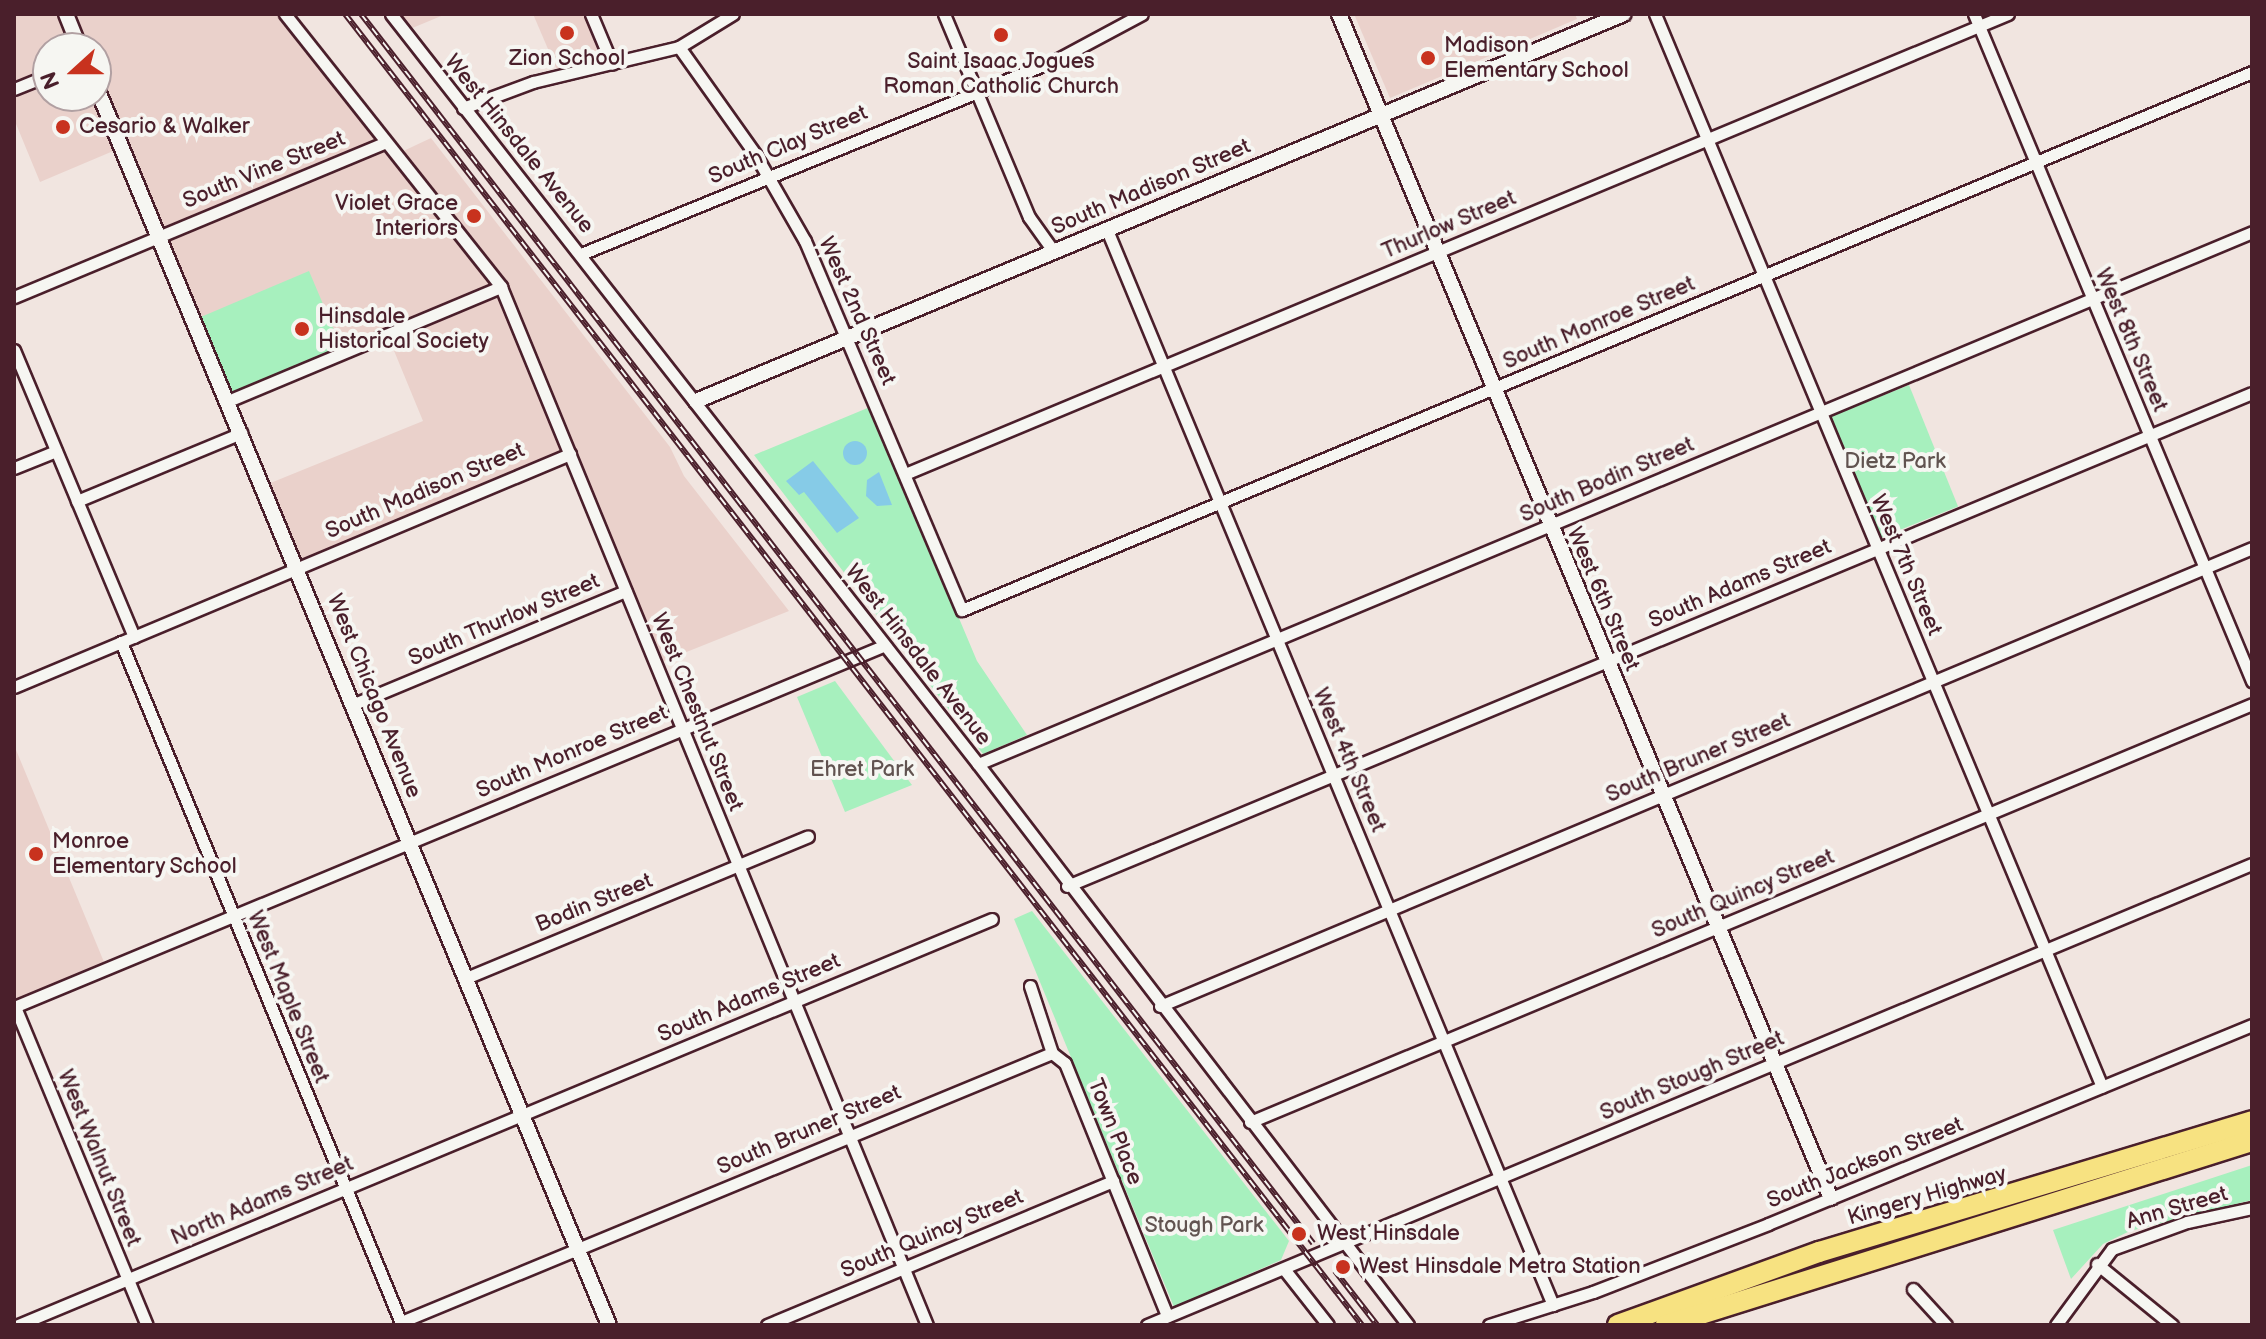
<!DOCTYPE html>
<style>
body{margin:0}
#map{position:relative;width:2266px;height:1339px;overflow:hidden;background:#f1e5e0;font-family:"Balsamiq Sans",sans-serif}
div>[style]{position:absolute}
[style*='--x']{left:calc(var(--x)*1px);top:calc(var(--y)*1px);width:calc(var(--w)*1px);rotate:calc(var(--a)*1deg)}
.built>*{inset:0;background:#ead1cb}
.green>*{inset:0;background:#a7f0be;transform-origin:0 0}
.water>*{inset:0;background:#86cbe7}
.round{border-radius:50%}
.roads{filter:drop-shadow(2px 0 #4a1f2b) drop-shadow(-2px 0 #4a1f2b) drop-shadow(0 2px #4a1f2b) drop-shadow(0 -2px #4a1f2b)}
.minor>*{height:11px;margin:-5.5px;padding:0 5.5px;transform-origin:5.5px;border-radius:5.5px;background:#f6f6f2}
.tertiary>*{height:14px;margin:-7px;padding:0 7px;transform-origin:7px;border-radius:7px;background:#f6f6f2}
.secondary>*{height:14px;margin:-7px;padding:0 7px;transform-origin:7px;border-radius:7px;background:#f6f6f2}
.motorway>*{height:20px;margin:-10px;padding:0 10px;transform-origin:10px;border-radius:10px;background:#f7e281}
.rail>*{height:6px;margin-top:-3px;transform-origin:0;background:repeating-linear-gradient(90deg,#f6f6f2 0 9px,#4a1f2b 0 18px);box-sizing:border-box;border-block:2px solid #4a1f2b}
.dots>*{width:22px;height:22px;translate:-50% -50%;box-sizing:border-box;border:4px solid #f6f6f2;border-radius:50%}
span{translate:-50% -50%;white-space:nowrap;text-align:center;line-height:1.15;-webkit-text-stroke:8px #f6f6f2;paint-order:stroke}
.poi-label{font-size:22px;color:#4a1f2b}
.left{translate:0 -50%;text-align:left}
.right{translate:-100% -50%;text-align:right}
.street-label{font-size:22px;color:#4a1f2b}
.park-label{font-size:22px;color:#615350}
.frame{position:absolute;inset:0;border:16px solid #4a1f2b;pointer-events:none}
.north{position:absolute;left:32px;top:32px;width:80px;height:80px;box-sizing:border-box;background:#f6f6f2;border:2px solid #b1a0a2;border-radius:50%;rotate:249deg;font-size:22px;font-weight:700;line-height:32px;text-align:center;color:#4a1f2b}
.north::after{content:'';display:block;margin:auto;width:28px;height:36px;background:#c8321e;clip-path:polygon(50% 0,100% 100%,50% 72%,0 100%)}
</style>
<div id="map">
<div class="built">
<i style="clip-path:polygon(14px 14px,59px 14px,73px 48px,48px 48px,48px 68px,14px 83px)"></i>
<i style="clip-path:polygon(70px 14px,280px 14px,377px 140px,161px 228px,96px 75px,96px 48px,85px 48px)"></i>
<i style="clip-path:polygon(399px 14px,446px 14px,410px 29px)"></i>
<i style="clip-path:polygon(533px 14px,585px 14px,604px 59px,557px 70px)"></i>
<i style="clip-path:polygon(1354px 14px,1575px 14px,1577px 19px,1390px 98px)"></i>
<i style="clip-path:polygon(48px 83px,48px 96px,96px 96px,118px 149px,40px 182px,14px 119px,14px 97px)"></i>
<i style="clip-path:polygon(431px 138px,670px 447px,684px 476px,789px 611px,659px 663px,507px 288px,397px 154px)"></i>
<i style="clip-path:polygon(383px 151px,493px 284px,342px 349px,198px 317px,166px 240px)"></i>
<i style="clip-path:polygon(498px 297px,561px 452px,300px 561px,268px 484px,423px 421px,390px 341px)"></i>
<i style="clip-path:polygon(14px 745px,104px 962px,14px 1000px)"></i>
</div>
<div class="green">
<i style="left:309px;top:271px;width:85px;height:120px;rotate:67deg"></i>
<i style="left:1909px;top:385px;width:131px;height:85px;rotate:68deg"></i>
<i style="clip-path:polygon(870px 407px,977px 661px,1027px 735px,983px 754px,754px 455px)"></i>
<i style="clip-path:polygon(835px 681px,912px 785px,845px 812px,797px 697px)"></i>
<i style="clip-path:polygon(1032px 911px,1289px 1241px,1281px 1260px,1174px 1307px,1014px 919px)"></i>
<i style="clip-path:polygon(2252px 1165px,2252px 1200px,2130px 1231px,2103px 1244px,2071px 1279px,2053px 1230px)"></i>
</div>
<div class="water">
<i class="round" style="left:843px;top:441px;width:24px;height:24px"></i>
<i style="clip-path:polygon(813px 461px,859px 518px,837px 533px,804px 492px,799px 495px,786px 481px)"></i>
<i style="clip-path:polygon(879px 472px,892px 505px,877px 506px,866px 496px,867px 480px)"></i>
</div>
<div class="roads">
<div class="minor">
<i style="--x:285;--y:14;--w:348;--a:51.6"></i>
<i style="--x:501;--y:287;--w:1122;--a:67.69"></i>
<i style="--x:391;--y:14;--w:952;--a:51.95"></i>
<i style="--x:978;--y:764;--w:707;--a:52.53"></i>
<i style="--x:591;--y:14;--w:54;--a:67.2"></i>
<i style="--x:944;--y:14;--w:220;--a:67.3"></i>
<i style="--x:1029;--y:217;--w:43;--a:54.5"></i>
<i style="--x:1655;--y:14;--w:1162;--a:67.38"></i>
<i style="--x:1974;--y:14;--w:723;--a:67.37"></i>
<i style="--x:679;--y:47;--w:131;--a:54.6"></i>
<i style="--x:755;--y:154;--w:100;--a:60.1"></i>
<i style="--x:805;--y:241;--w:401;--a:67"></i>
<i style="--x:962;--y:610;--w:1398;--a:-22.64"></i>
<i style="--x:14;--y:89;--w:37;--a:-22"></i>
<i style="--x:463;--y:108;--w:75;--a:-20.4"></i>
<i style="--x:533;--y:82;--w:150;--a:-13.5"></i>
<i style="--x:679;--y:47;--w:63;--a:-31.4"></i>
<i style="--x:1107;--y:230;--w:1164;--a:67.47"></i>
<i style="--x:581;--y:254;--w:515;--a:-22.23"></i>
<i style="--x:1058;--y:59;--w:95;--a:-28.2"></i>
<i style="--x:14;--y:297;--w:401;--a:-22.6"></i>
<i style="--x:14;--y:350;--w:311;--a:67.3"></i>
<i style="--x:228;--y:401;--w:296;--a:-22.7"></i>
<i style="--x:14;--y:468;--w:45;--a:-22"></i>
<i style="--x:905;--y:474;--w:1195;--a:-22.64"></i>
<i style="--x:77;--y:501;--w:178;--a:-22.5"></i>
<i style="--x:121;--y:642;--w:739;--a:67.64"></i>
<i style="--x:14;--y:687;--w:603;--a:-22.74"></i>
<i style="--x:354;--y:704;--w:294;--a:-22.6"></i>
<i style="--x:978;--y:764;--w:1381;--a:-22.66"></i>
<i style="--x:1067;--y:886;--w:1283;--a:-22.59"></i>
<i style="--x:466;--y:978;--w:370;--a:-22.5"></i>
<i style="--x:1030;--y:986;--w:71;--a:71.8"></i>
<i style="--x:1160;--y:1006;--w:1184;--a:-22.75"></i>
<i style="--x:14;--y:1007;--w:941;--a:-22.56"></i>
<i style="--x:15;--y:1007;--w:344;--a:67.5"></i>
<i style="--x:1250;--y:1122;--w:1086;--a:-22.64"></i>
<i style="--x:2097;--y:1264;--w:97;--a:39.1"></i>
<i style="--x:1284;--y:1269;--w:71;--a:51.8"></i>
<i style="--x:1913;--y:1289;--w:49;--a:47.5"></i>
<i style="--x:401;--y:1322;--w:704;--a:-22.45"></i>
<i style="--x:1052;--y:1053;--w:16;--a:38"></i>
<i style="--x:1065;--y:1063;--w:273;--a:68"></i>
<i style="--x:18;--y:1325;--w:1055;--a:-22.63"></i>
<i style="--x:767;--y:1325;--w:375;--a:-22.6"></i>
<i style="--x:1147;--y:1325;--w:1197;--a:-22.65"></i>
<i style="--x:1489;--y:1325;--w:109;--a:-17.6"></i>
<i style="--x:1593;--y:1292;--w:188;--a:-21.2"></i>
<i style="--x:1768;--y:1224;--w:523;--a:-22.35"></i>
<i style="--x:2056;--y:1325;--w:94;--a:-53.6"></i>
<i style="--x:2112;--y:1249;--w:80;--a:-19.8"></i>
<i style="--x:2187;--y:1222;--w:66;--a:-12.2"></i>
</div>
<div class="tertiary">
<i style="--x:1339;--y:14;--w:1282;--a:67.44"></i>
<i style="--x:696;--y:401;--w:1005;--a:-22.64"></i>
</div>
<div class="secondary">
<i style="--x:66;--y:14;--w:37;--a:68"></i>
<i style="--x:96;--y:86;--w:1341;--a:67.51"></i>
</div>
<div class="motorway">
<i style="--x:1618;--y:1325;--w:214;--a:-20"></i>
<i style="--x:1819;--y:1252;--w:452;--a:-16.8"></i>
<i style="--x:1666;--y:1325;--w:614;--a:-17.43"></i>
</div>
</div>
<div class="rail">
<i style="--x:345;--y:14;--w:1659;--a:52.2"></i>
<i style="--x:361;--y:14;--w:1555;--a:52.24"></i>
<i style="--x:1335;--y:1271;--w:68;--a:52.1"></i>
</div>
<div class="dots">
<i style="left:567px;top:33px;background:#c8321e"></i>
<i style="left:1001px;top:35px;background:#c8321e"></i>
<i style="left:1428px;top:58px;background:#c8321e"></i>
<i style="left:63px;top:127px;background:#c8321e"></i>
<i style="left:474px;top:216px;background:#c8321e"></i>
<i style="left:302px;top:329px;background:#c8321e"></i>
<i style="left:36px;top:854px;background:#c8321e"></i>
<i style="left:1299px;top:1234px;background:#c8321e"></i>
<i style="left:1343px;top:1267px;background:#c8321e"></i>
</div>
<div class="poi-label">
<span class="left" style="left:1444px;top:58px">Madison<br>Elementary School</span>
<span style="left:567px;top:59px">Zion School</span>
<span style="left:1001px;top:74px">Saint Isaac Jogues<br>Roman Catholic Church</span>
<span class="left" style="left:79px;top:127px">Cesario &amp; Walker</span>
<span class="right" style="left:458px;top:216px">Violet Grace<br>Interiors</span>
<span class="left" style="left:318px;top:329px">Hinsdale<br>Historical Society</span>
<span class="left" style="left:52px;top:854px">Monroe<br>Elementary School</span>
<span class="left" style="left:1317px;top:1234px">West Hinsdale</span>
<span class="left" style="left:1359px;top:1267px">West Hinsdale Metra Station</span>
</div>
<div class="street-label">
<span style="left:519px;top:144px;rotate:51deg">West Hinsdale Avenue</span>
<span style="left:788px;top:145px;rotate:-23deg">South Clay Street</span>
<span style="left:264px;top:170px;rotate:-22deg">South Vine Street</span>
<span style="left:1151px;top:187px;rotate:-23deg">South Madison Street</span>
<span style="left:1449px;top:225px;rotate:-23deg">Thurlow Street</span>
<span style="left:857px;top:311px;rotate:66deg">West 2nd Street</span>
<span style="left:1599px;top:323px;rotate:-23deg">South Monroe Street</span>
<span style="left:2131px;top:340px;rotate:67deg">West 8th Street</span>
<span style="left:1607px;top:480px;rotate:-23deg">South Bodin Street</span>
<span style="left:425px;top:491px;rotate:-23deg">South Madison Street</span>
<span style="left:1906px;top:565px;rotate:67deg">West 7th Street</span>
<span style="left:1740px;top:584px;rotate:-23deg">South Adams Street</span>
<span style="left:1603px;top:599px;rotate:67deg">West 6th Street</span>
<span style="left:504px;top:620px;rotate:-23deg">South Thurlow Street</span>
<span style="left:918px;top:655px;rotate:52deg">West Hinsdale Avenue</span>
<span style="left:374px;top:696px;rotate:68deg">West Chicago Avenue</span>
<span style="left:697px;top:712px;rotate:68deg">West Chestnut Street</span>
<span style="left:572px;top:752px;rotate:-23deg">South Monroe Street</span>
<span style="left:1698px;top:758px;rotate:-23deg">South Bruner Street</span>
<span style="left:1349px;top:760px;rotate:67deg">West 4th Street</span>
<span style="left:1743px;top:894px;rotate:-23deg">South Quincy Street</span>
<span style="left:594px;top:903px;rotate:-22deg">Bodin Street</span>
<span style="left:288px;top:997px;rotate:68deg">West Maple Street</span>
<span style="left:749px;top:998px;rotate:-23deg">South Adams Street</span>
<span style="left:1692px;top:1076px;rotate:-23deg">South Stough Street</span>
<span style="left:809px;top:1130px;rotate:-23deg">South Bruner Street</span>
<span style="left:1115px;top:1132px;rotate:68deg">Town Place</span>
<span style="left:99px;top:1158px;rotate:68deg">West Walnut Street</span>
<span style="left:1865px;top:1163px;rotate:-22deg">South Jackson Street</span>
<span style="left:1927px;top:1196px;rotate:-16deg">Kingery Highway</span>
<span style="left:262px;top:1201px;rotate:-23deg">North Adams Street</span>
<span style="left:2177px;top:1208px;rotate:-16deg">Ann Street</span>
<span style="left:932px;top:1234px;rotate:-23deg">South Quincy Street</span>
</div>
<div class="park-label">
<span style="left:1895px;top:462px">Dietz Park</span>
<span style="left:862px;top:770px">Ehret Park</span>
<span style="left:1204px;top:1226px">Stough Park</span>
</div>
<div class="frame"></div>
<div class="north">N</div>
</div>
